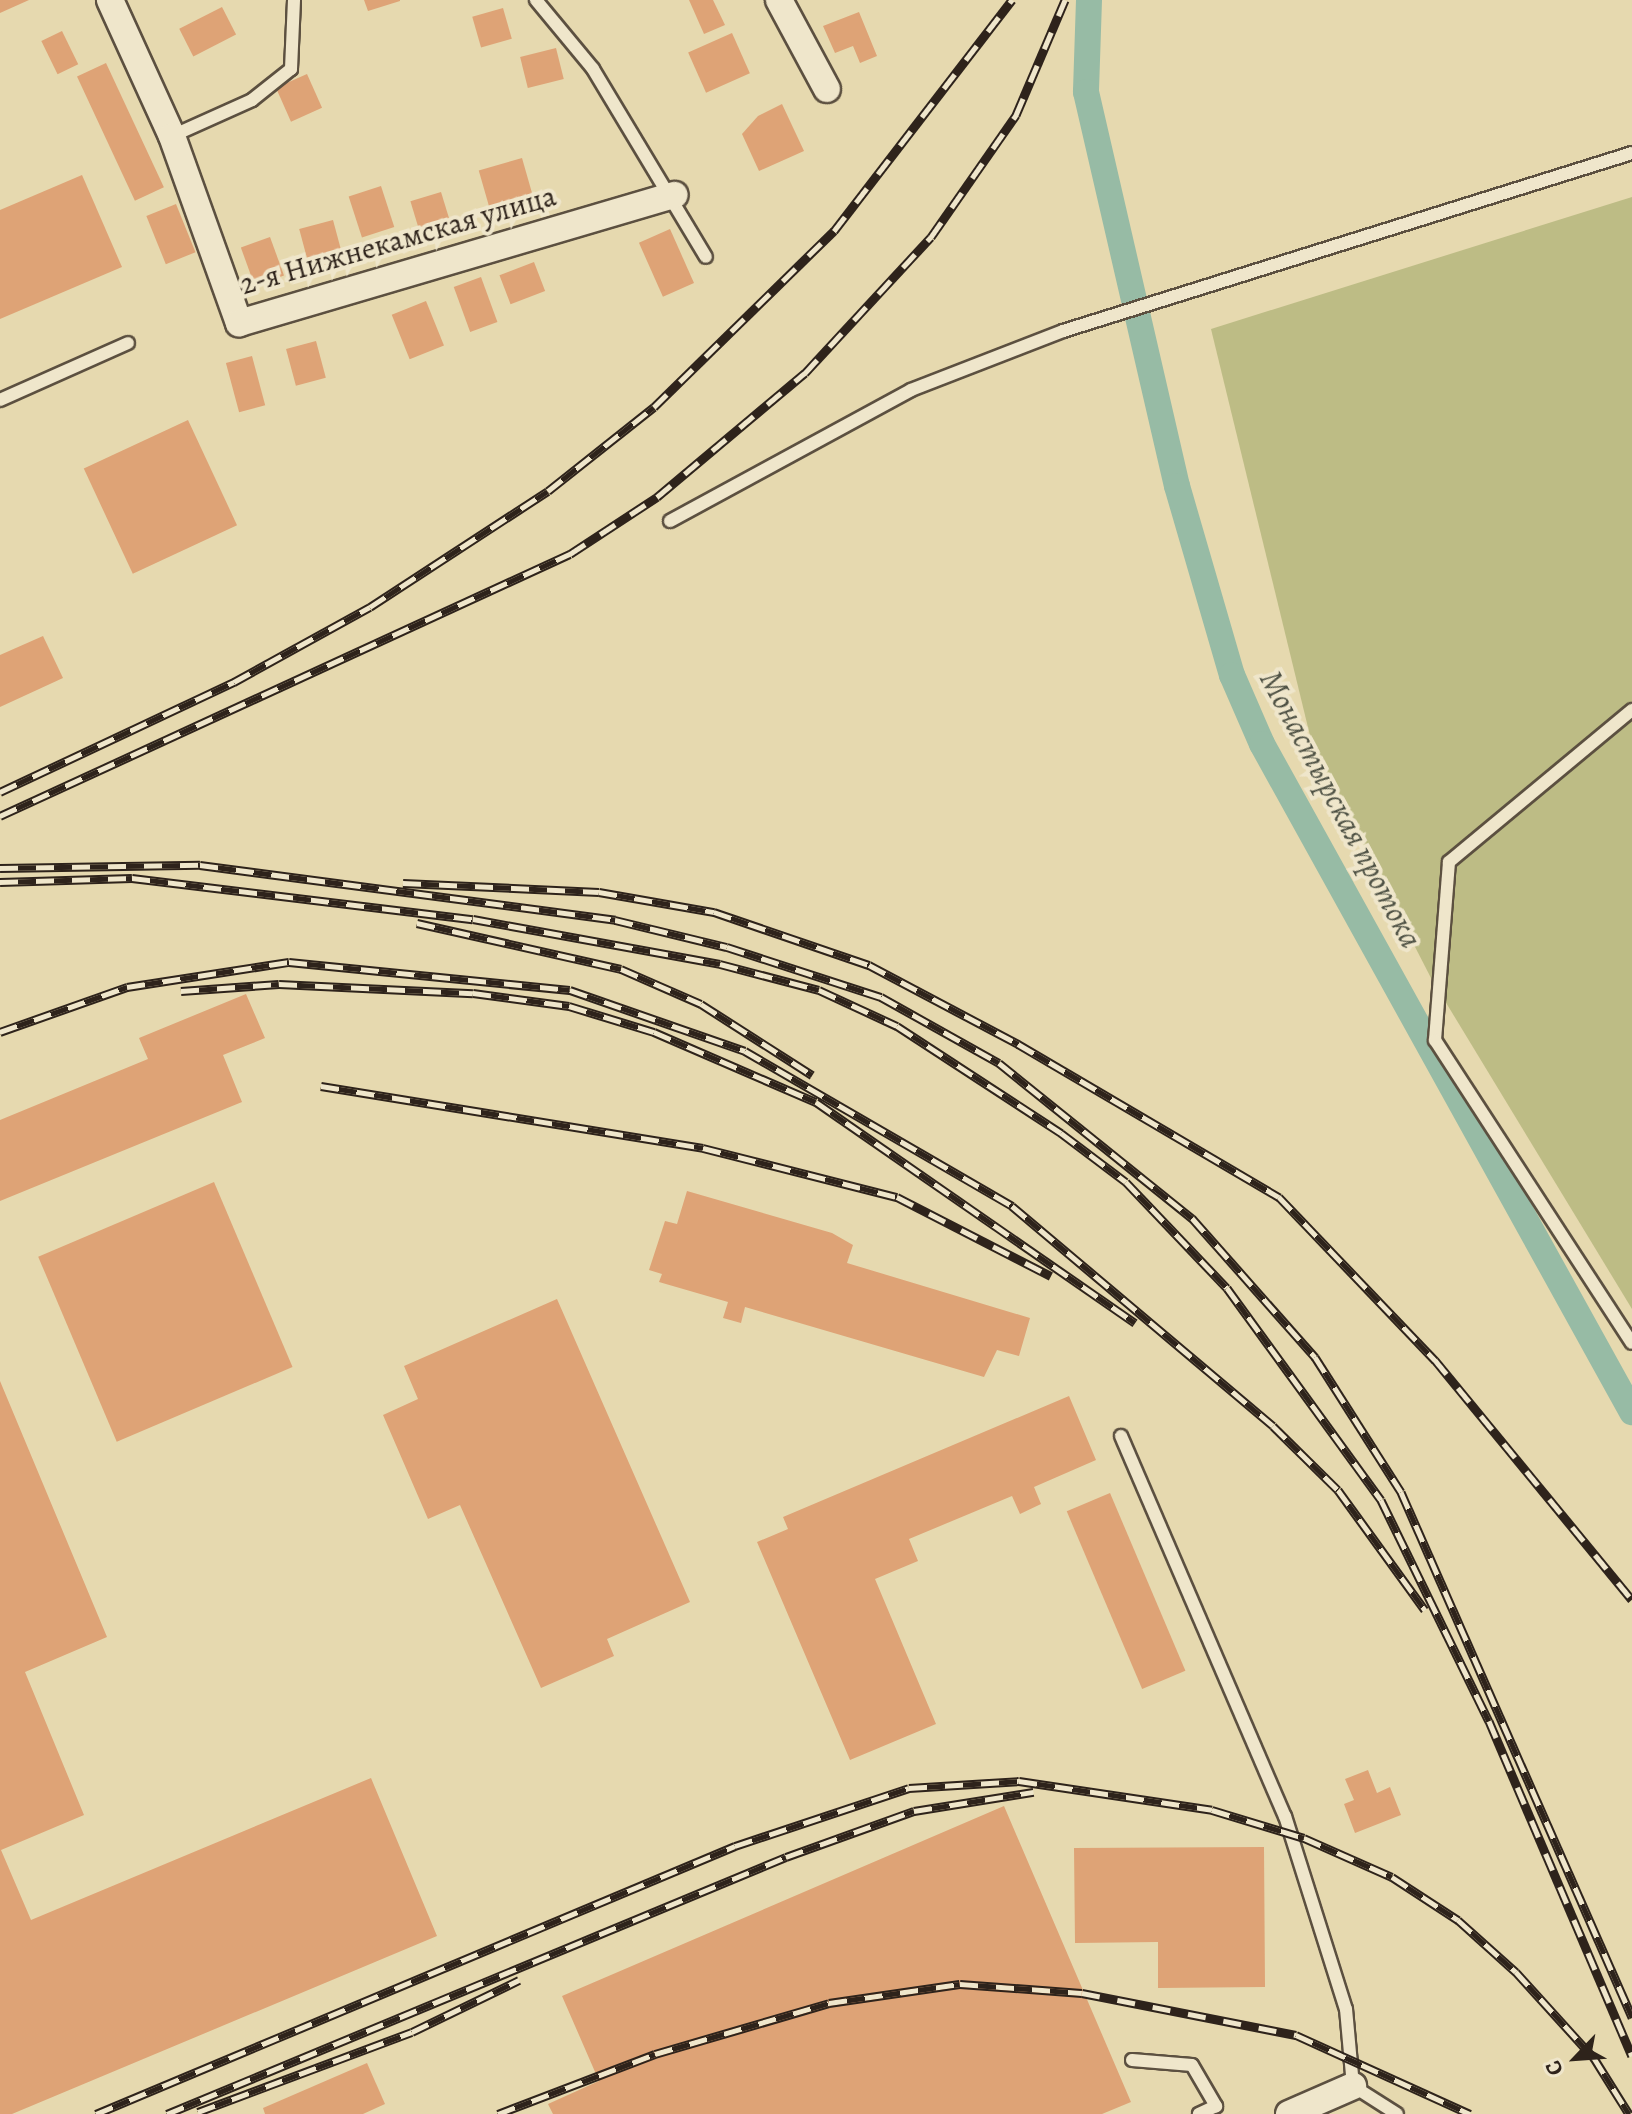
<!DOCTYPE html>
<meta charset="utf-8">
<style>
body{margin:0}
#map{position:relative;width:1632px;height:2114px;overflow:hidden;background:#e6d9af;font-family:Alegreya,serif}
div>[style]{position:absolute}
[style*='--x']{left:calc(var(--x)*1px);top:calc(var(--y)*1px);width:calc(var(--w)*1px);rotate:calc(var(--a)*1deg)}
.green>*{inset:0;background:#bdbc85}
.canal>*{height:26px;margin:-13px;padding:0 13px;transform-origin:13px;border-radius:13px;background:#97bba5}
.building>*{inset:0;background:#dea376;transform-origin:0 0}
.roads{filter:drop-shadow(2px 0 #5c5040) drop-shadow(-2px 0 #5c5040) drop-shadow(0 2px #5c5040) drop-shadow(0 -2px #5c5040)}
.lane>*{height:12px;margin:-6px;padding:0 6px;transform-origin:6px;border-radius:6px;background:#efe6cb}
.street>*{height:26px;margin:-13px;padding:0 13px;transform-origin:13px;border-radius:13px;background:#efe6cb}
.rail>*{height:9px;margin-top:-4.5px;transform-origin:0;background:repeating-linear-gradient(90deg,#efe6cb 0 18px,#2e231b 0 36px);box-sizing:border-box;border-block:2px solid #2e231b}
span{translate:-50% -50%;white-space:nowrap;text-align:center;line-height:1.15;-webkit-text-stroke:8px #efe6cb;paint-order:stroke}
.street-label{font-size:30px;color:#2e231b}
.water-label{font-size:32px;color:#4e5144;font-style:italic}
.north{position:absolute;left:1536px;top:2018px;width:80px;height:80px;-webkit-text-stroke:6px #efe6cb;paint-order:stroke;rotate:245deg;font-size:22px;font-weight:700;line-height:32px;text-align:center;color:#2e231b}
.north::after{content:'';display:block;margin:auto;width:28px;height:36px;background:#2e231b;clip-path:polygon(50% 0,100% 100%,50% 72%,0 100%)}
</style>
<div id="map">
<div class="green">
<i style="clip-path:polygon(1632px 197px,1632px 1309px,1431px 978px,1313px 748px,1211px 329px)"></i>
</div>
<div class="canal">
<i style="--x:1089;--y:0;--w:92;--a:91.9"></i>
<i style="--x:1086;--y:92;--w:404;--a:77"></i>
<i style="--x:1177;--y:486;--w:197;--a:73.8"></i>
<i style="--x:1232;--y:675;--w:75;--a:66.5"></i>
<i style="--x:1262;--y:744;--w:764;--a:61.02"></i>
</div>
<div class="building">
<i style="clip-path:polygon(0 0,29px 0,0 13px)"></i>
<i style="clip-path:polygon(364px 0,400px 0,400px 1px,368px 11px)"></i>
<i style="clip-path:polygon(689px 0,713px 0,725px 25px,704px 34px)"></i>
<i style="left:222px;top:7px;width:31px;height:48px;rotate:63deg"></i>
<i style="left:503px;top:8px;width:32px;height:32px;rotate:74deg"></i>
<i style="clip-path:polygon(859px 12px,877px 56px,860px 63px,853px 46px,835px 53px,823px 26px)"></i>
<i style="left:62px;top:31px;width:37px;height:23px;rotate:64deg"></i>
<i style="left:732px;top:33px;width:44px;height:48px;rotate:66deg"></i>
<i style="left:556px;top:48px;width:32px;height:37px;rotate:76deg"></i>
<i style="left:106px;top:63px;width:137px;height:32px;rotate:65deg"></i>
<i style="left:307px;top:74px;width:37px;height:34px;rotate:66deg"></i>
<i style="clip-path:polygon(782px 104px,804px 151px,759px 171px,742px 134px,758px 116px)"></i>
<i style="left:522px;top:158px;width:48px;height:45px;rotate:74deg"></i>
<i style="clip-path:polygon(82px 175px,122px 267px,0 319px,0 210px)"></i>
<i style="left:381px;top:186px;width:43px;height:34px;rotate:72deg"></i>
<i style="left:441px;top:192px;width:38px;height:32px;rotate:73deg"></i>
<i style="left:176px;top:204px;width:52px;height:32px;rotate:68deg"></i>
<i style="left:333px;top:220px;width:46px;height:35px;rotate:75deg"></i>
<i style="left:670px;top:229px;width:59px;height:34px;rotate:66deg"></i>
<i style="left:270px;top:237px;width:41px;height:31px;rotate:70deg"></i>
<i style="left:534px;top:262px;width:31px;height:37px;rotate:69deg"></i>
<i style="left:481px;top:277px;width:48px;height:29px;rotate:70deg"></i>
<i style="left:426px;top:301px;width:48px;height:37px;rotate:68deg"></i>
<i style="left:316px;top:341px;width:38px;height:31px;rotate:75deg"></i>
<i style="left:252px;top:356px;width:51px;height:27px;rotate:75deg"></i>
<i style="left:188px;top:420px;width:116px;height:115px;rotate:65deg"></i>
<i style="clip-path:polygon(43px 636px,63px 678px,0 707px,0 655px)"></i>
<i style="clip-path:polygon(246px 994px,265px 1038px,223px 1055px,242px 1102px,0 1201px,0 1120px,148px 1059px,139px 1038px)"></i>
<i style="left:214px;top:1182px;width:201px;height:191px;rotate:67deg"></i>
<i style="clip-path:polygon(687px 1191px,832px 1233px,853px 1245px,847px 1263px,1030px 1318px,1019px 1356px,997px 1350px,984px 1377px,745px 1307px,741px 1323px,723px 1318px,728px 1302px,659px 1282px,662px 1274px,649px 1270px,665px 1221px,677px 1224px)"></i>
<i style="clip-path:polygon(557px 1299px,690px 1602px,607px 1639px,614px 1656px,541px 1688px,460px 1505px,428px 1519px,383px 1415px,418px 1399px,404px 1366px)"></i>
<i style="clip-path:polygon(0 1381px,107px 1637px,25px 1672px,84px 1815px,1px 1850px,31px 1920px,371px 1778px,437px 1936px,12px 2114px,0 2114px)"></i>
<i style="clip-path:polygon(1069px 1396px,1096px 1460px,1034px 1487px,1041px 1504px,1020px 1514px,1012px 1496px,909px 1539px,918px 1561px,875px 1579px,936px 1724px,850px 1760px,757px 1542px,788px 1529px,783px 1517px)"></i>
<i style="left:1110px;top:1493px;width:193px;height:47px;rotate:67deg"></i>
<i style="clip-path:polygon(1368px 1770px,1377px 1793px,1390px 1787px,1401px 1815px,1355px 1833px,1344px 1804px,1354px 1800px,1345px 1779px)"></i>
<i style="clip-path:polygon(1004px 1806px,1131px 2102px,1102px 2114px,553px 2114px,548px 2104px,599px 2081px,562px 1996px)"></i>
<i style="clip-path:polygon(1264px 1847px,1265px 1987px,1158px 1988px,1158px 1942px,1075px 1943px,1074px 1848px)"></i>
<i style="clip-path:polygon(367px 2063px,385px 2104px,363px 2114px,265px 2114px,263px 2108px)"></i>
</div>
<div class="roads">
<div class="lane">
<i style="--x:536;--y:0;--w:89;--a:50.4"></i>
<i style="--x:593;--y:69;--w:219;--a:59"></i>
<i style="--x:172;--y:136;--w:88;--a:-24.2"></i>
<i style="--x:252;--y:100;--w:50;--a:-38.5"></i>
<i style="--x:291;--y:69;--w:69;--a:-87.5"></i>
<i style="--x:0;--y:400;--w:140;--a:-24"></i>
<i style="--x:670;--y:521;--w:274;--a:-28.5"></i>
<i style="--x:911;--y:390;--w:163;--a:-21.2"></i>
<i style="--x:1063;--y:331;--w:596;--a:-17.37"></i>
<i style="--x:1632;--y:710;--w:238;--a:140.3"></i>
<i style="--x:1449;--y:862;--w:179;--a:94.5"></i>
<i style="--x:1435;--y:1040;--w:361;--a:57"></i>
<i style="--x:1121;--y:1436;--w:414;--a:66.7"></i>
<i style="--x:1285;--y:1816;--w:202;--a:72.5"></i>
<i style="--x:1346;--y:2009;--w:77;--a:84.8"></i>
<i style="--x:1353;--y:2086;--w:52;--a:32.5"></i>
<i style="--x:1132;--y:2060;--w:60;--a:4.8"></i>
<i style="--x:1192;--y:2065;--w:48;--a:59.7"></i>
<i style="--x:1216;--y:2106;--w:19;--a:155"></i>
</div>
<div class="street">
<i style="--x:110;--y:0;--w:149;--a:65.5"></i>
<i style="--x:172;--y:136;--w:199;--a:70.3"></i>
<i style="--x:239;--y:323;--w:454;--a:-16.4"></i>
<i style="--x:779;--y:0;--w:101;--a:61.7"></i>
<i style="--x:1289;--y:2114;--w:70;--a:-23.6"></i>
</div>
</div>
<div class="rail">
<i style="--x:0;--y:792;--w:259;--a:-25.2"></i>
<i style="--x:234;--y:682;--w:155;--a:-28.9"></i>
<i style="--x:370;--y:607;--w:212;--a:-33.1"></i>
<i style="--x:548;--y:491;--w:135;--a:-38.4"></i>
<i style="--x:654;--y:407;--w:252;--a:-44.4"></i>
<i style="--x:834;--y:231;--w:292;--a:-52.4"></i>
<i style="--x:0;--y:816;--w:627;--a:-24.69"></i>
<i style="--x:570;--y:554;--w:104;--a:-33.2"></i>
<i style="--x:657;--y:497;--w:193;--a:-40"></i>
<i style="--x:805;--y:373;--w:185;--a:-47.2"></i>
<i style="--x:931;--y:237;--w:149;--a:-55.1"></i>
<i style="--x:1016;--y:115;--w:125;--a:-66.9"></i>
<i style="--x:0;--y:868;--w:200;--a:-0.9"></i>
<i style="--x:200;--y:865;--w:419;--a:7.5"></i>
<i style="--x:615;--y:920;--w:115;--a:13.6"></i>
<i style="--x:727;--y:947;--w:162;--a:18"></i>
<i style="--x:881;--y:997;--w:135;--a:29.2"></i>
<i style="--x:999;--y:1063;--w:248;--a:38.8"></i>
<i style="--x:1192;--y:1218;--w:186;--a:48.5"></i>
<i style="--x:1315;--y:1357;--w:160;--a:57.5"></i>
<i style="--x:1401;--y:1492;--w:574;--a:66.25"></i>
<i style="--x:0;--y:882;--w:132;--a:-1.7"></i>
<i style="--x:132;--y:878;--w:343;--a:6.9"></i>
<i style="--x:473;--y:919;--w:251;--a:10.3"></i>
<i style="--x:720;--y:964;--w:102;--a:14.7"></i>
<i style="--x:819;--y:990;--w:86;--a:24.8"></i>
<i style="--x:897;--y:1026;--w:196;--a:33.1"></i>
<i style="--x:1061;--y:1133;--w:81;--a:37"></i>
<i style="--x:1126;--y:1182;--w:146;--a:46.4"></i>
<i style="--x:1227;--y:1288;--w:262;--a:54"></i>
<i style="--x:1381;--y:1500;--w:246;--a:64"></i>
<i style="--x:1489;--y:1721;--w:364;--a:66.9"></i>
<i style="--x:403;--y:883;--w:196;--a:2.6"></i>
<i style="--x:599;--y:892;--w:117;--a:9.9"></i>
<i style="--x:714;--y:912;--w:164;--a:18.9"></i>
<i style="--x:869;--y:965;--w:169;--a:27.9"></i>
<i style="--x:1018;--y:1044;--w:303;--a:30.4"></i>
<i style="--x:1279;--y:1197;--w:226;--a:46.3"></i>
<i style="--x:1435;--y:1360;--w:310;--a:50.6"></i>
<i style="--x:417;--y:923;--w:209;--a:12.7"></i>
<i style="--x:621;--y:969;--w:87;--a:23.6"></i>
<i style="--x:701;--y:1004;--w:132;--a:32.6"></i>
<i style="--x:181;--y:991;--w:98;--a:-4.1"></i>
<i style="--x:279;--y:984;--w:194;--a:2.7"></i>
<i style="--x:473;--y:993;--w:97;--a:7.7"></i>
<i style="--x:569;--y:1006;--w:89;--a:17"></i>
<i style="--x:654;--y:1032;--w:176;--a:23.4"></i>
<i style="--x:816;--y:1102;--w:388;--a:34.7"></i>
<i style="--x:0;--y:1032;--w:135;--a:-19.5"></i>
<i style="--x:127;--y:987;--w:164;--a:-8.8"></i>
<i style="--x:289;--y:962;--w:282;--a:5.7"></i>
<i style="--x:570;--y:990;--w:185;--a:19.2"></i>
<i style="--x:745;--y:1051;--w:309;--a:30.1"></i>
<i style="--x:1012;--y:1206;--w:341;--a:40.1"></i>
<i style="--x:1273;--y:1426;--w:91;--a:44.6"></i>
<i style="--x:1338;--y:1490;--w:148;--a:54.1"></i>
<i style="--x:321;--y:1086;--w:387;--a:9.2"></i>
<i style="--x:703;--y:1148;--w:200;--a:14.2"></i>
<i style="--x:897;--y:1197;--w:173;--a:27.2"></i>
<i style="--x:198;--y:2112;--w:228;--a:-20.5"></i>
<i style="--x:412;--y:2032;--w:119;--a:-25.9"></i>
<i style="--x:96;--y:2114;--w:693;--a:-22.75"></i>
<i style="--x:735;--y:1846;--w:183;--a:-18.4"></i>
<i style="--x:909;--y:1788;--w:110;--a:-3.6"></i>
<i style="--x:1019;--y:1781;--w:195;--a:8.5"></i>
<i style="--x:1212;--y:1810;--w:96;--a:16.9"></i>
<i style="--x:1304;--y:1838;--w:96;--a:23.9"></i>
<i style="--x:1392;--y:1877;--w:79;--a:33.1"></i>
<i style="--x:1458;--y:1920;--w:78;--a:41.9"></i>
<i style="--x:1516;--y:1972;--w:116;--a:47.8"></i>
<i style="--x:1594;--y:2058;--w:66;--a:58"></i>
<i style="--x:167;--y:2114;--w:670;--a:-22.55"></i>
<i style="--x:786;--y:1857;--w:136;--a:-19.8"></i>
<i style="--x:914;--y:1811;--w:121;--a:-9.1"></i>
<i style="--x:498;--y:2114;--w:168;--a:-20.9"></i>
<i style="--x:655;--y:2054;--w:181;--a:-16.3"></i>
<i style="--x:829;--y:2003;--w:132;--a:-8.3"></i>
<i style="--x:960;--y:1984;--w:122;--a:4.2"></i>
<i style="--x:1082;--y:1993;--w:218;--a:11.1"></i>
<i style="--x:1296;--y:2035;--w:191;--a:24.4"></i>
</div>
<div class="street-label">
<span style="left:398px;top:240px;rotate:-16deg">2-я Нижнекамская улица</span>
</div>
<div class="water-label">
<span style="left:1341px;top:809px;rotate:62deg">Монастырская протока</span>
</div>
<div class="north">С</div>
</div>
